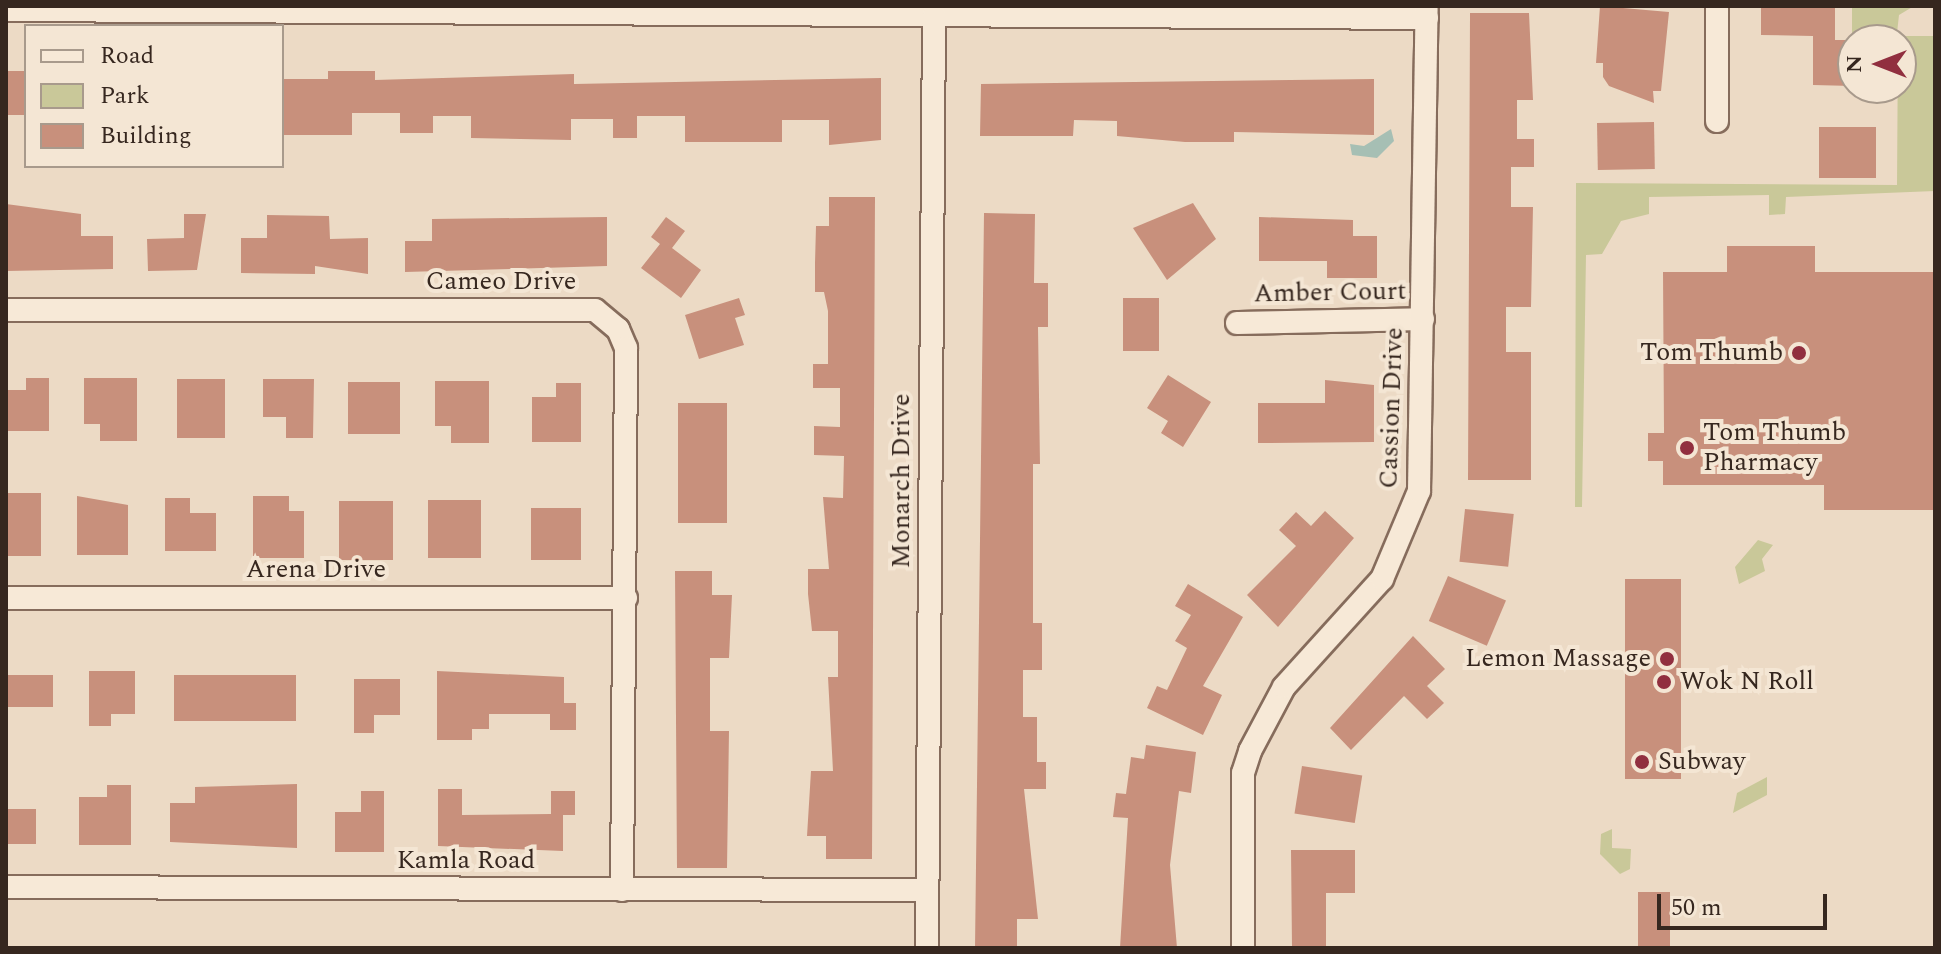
<!DOCTYPE html>
<style>
body{margin:0}
#map{position:relative;width:1941px;height:954px;overflow:hidden;background:#ecdac5;font-family:Spectral,serif}
div>[style]{position:absolute}
[style*='--x']{left:calc(var(--x)*1px);top:calc(var(--y)*1px);width:calc(var(--w)*1px);rotate:calc(var(--a)*1deg)}
.green>*{inset:0;background:#c9c899}
.water>*{inset:0;background:#a6bfb4}
.building>*{inset:0;background:#c8907c;transform-origin:0 0}
.roads{filter:drop-shadow(2px 0 #866c5c) drop-shadow(-2px 0 #866c5c) drop-shadow(0 2px #866c5c) drop-shadow(0 -2px #866c5c)}
.minor>*{height:22px;margin:-11px;padding:0 11px;transform-origin:11px;border-radius:11px;background:#f7e9d7}
.dots>*{width:22px;height:22px;translate:-50% -50%;box-sizing:border-box;border:4px solid #f4e6d4;border-radius:50%}
span{translate:-50% -50%;white-space:nowrap;text-align:center;line-height:1.15;-webkit-text-stroke:8px #f4e6d4;paint-order:stroke}
.street-label{font-size:26px;color:#36271f}
.poi-label{font-size:26px;color:#36271f}
.right{translate:-100% -50%;text-align:right}
.left{translate:0 -50%;text-align:left}
.frame{position:absolute;inset:0;border:8px solid #36271f;pointer-events:none}
.legend{position:absolute;left:24px;top:24px;width:260px;height:144px;box-sizing:border-box;background:#f4e6d4;border:2px solid #a89a8c;margin:0;padding:10px 14px;list-style:none;font-size:24px;color:#36271f}
.legend li{display:flex;align-items:center;gap:16px;height:40px}
.legend b{width:40px;border:2px solid #a89a8c}
.north{position:absolute;left:1837px;top:24px;width:80px;height:80px;box-sizing:border-box;background:#f4e6d4;border:2px solid #a89a8c;border-radius:50%;rotate:270deg;font-size:22px;font-weight:700;line-height:32px;text-align:center;color:#36271f}
.north::after{content:'';display:block;margin:auto;width:28px;height:36px;background:#912f3f;clip-path:polygon(50% 0,100% 100%,50% 72%,0 100%)}
.scale{position:absolute;left:1657px;top:894px;width:170px;height:36px;box-sizing:border-box;border:4px solid #36271f;border-top:0;padding-left:10px;font-size:24px;line-height:28px;white-space:nowrap;color:#36271f;-webkit-text-stroke:6px #f4e6d4;paint-order:stroke}
</style>
<div id="map">
<div class="green">
<i style="clip-path:polygon(1852px 6px,1914px 6px,1899px 15px,1897px 33px,1852px 37px)"></i>
<i style="clip-path:polygon(1898px 36px,1935px 36px,1935px 191px,1786px 197px,1785px 214px,1769px 215px,1769px 195px,1649px 197px,1649px 214px,1621px 221px,1602px 254px,1586px 255px,1582px 507px,1575px 507px,1576px 183px,1897px 185px)"></i>
<i style="clip-path:polygon(1758px 540px,1773px 545px,1762px 559px,1765px 571px,1739px 584px,1735px 567px)"></i>
<i style="clip-path:polygon(1767px 777px,1767px 795px,1733px 813px,1737px 793px)"></i>
<i style="clip-path:polygon(1612px 829px,1612px 848px,1631px 849px,1630px 869px,1620px 874px,1600px 854px,1601px 834px)"></i>
</div>
<div class="water">
<i style="clip-path:polygon(1391px 129px,1394px 141px,1377px 158px,1352px 155px,1350px 144px,1364px 146px)"></i>
</div>
<div class="building">
<i style="clip-path:polygon(1600px 6px,1669px 12px,1661px 91px,1653px 91px,1654px 103px,1609px 86px,1603px 77px,1603px 63px,1596px 63px)"></i>
<i style="clip-path:polygon(1835px 6px,1835px 40px,1853px 40px,1853px 86px,1813px 85px,1813px 36px,1761px 35px,1761px 8px)"></i>
<i style="clip-path:polygon(1470px 13px,1529px 13px,1533px 100px,1517px 100px,1517px 139px,1534px 139px,1534px 167px,1511px 167px,1511px 207px,1533px 207px,1531px 307px,1506px 307px,1506px 352px,1531px 352px,1531px 480px,1468px 480px)"></i>
<i style="left:6px;top:71px;width:18px;height:44px"></i>
<i style="clip-path:polygon(328px 71px,375px 71px,375px 80px,574px 74px,574px 84px,881px 78px,881px 140px,829px 145px,829px 120px,782px 120px,782px 142px,685px 142px,685px 116px,637px 116px,637px 138px,613px 138px,613px 119px,571px 119px,571px 140px,471px 138px,471px 116px,433px 116px,433px 133px,400px 133px,400px 113px,352px 113px,352px 135px,282px 135px,282px 79px,328px 79px)"></i>
<i style="clip-path:polygon(1374px 79px,1374px 135px,1234px 132px,1234px 142px,1185px 142px,1117px 136px,1117px 121px,1074px 120px,1073px 136px,980px 136px,981px 84px)"></i>
<i style="left:1654px;top:122px;width:47px;height:57px;rotate:89deg"></i>
<i style="left:1819px;top:127px;width:57px;height:51px"></i>
<i style="clip-path:polygon(829px 197px,875px 197px,872px 859px,826px 859px,826px 836px,807px 836px,811px 771px,833px 771px,828px 677px,838px 677px,838px 631px,812px 631px,808px 594px,808px 569px,829px 569px,823px 497px,843px 498px,844px 456px,814px 455px,814px 426px,840px 427px,840px 388px,813px 388px,813px 364px,828px 364px,828px 311px,824px 292px,815px 292px,815px 263px,816px 226px,829px 226px)"></i>
<i style="clip-path:polygon(1193px 203px,1216px 239px,1167px 280px,1133px 228px)"></i>
<i style="clip-path:polygon(6px 204px,81px 214px,81px 236px,113px 236px,113px 269px,6px 271px)"></i>
<i style="clip-path:polygon(984px 213px,1035px 214px,1034px 283px,1048px 283px,1048px 327px,1038px 327px,1040px 464px,1033px 464px,1033px 623px,1042px 623px,1042px 670px,1023px 670px,1023px 717px,1037px 717px,1037px 762px,1046px 762px,1046px 789px,1024px 789px,1038px 919px,1017px 919px,1017px 948px,975px 948px)"></i>
<i style="clip-path:polygon(184px 214px,206px 214px,197px 270px,148px 271px,147px 239px,184px 238px)"></i>
<i style="clip-path:polygon(267px 215px,329px 216px,330px 239px,368px 238px,368px 274px,315px 266px,315px 274px,241px 273px,241px 238px,267px 238px)"></i>
<i style="clip-path:polygon(607px 217px,607px 266px,405px 272px,405px 241px,432px 241px,432px 219px)"></i>
<i style="clip-path:polygon(666px 217px,685px 231px,672px 248px,701px 270px,681px 298px,641px 268px,660px 244px,651px 237px)"></i>
<i style="clip-path:polygon(1259px 217px,1353px 220px,1353px 236px,1377px 236px,1377px 278px,1327px 278px,1327px 261px,1259px 261px)"></i>
<i style="clip-path:polygon(1727px 246px,1815px 246px,1815px 272px,1935px 272px,1935px 510px,1824px 510px,1824px 485px,1663px 485px,1663px 461px,1648px 461px,1648px 433px,1664px 433px,1663px 272px,1727px 272px)"></i>
<i style="clip-path:polygon(739px 298px,745px 315px,735px 318px,744px 345px,699px 359px,685px 315px)"></i>
<i style="left:1123px;top:298px;width:36px;height:53px"></i>
<i style="clip-path:polygon(1168px 375px,1211px 402px,1183px 447px,1161px 433px,1168px 421px,1147px 408px)"></i>
<i style="clip-path:polygon(26px 378px,49px 378px,49px 431px,6px 431px,6px 390px,26px 390px)"></i>
<i style="clip-path:polygon(84px 378px,137px 378px,137px 441px,100px 441px,100px 424px,84px 424px)"></i>
<i style="left:177px;top:379px;width:48px;height:59px"></i>
<i style="clip-path:polygon(263px 379px,314px 379px,313px 438px,286px 438px,286px 417px,263px 417px)"></i>
<i style="clip-path:polygon(1325px 380px,1374px 385px,1374px 442px,1258px 443px,1258px 403px,1325px 403px)"></i>
<i style="clip-path:polygon(435px 381px,489px 381px,489px 443px,451px 443px,451px 426px,435px 426px)"></i>
<i style="left:348px;top:382px;width:52px;height:52px"></i>
<i style="clip-path:polygon(556px 383px,581px 383px,581px 442px,532px 442px,532px 397px,556px 397px)"></i>
<i style="left:678px;top:403px;width:49px;height:120px"></i>
<i style="left:6px;top:493px;width:35px;height:63px"></i>
<i style="clip-path:polygon(77px 496px,128px 505px,128px 555px,77px 555px)"></i>
<i style="clip-path:polygon(253px 496px,289px 496px,289px 511px,304px 511px,304px 558px,253px 558px)"></i>
<i style="clip-path:polygon(165px 498px,190px 498px,190px 513px,216px 513px,216px 551px,165px 551px)"></i>
<i style="left:428px;top:500px;width:53px;height:58px"></i>
<i style="left:339px;top:501px;width:54px;height:59px"></i>
<i style="left:531px;top:508px;width:50px;height:52px"></i>
<i style="left:1465px;top:509px;width:49px;height:53px;rotate:6deg"></i>
<i style="clip-path:polygon(1325px 511px,1354px 538px,1278px 627px,1247px 595px,1296px 546px,1279px 530px,1296px 512px,1311px 526px)"></i>
<i style="clip-path:polygon(675px 571px,712px 571px,712px 595px,732px 595px,729px 658px,710px 658px,710px 731px,729px 731px,727px 868px,677px 868px)"></i>
<i style="left:1448px;top:576px;width:63px;height:49px;rotate:23deg"></i>
<i style="left:1625px;top:579px;width:56px;height:200px"></i>
<i style="clip-path:polygon(1188px 584px,1243px 617px,1203px 686px,1222px 695px,1203px 735px,1147px 708px,1157px 686px,1167px 690px,1187px 648px,1175px 641px,1191px 615px,1175px 606px)"></i>
<i style="clip-path:polygon(1413px 636px,1445px 669px,1427px 686px,1444px 703px,1427px 719px,1404px 696px,1351px 750px,1330px 728px)"></i>
<i style="clip-path:polygon(89px 671px,135px 671px,135px 714px,111px 714px,111px 726px,89px 726px)"></i>
<i style="clip-path:polygon(437px 671px,564px 677px,564px 703px,576px 703px,576px 730px,550px 730px,550px 714px,489px 714px,489px 729px,472px 729px,472px 740px,437px 740px)"></i>
<i style="left:6px;top:675px;width:47px;height:32px"></i>
<i style="left:296px;top:675px;width:46px;height:122px;rotate:90deg"></i>
<i style="clip-path:polygon(354px 679px,400px 679px,400px 715px,374px 715px,374px 733px,354px 733px)"></i>
<i style="clip-path:polygon(1146px 745px,1196px 752px,1191px 793px,1179px 791px,1170px 865px,1177px 948px,1120px 948px,1128px 818px,1113px 817px,1116px 793px,1126px 794px,1131px 757px,1144px 759px)"></i>
<i style="left:1302px;top:766px;width:61px;height:48px;rotate:9deg"></i>
<i style="clip-path:polygon(297px 784px,297px 848px,170px 842px,170px 803px,195px 803px,195px 787px)"></i>
<i style="clip-path:polygon(107px 785px,131px 785px,131px 845px,79px 845px,79px 797px,107px 797px)"></i>
<i style="clip-path:polygon(438px 789px,462px 789px,462px 815px,551px 814px,551px 791px,575px 791px,575px 815px,563px 815px,563px 851px,438px 846px)"></i>
<i style="clip-path:polygon(361px 791px,384px 791px,384px 852px,335px 852px,335px 812px,361px 812px)"></i>
<i style="left:6px;top:809px;width:30px;height:35px"></i>
<i style="clip-path:polygon(1291px 850px,1355px 850px,1355px 893px,1326px 893px,1326px 948px,1292px 948px)"></i>
<i style="left:1638px;top:892px;width:32px;height:56px"></i>
</div>
<div class="roads">
<div class="minor">
<i style="--x:6;--y:10;--w:1421;--a:0.32"></i>
<i style="--x:1717;--y:121;--w:115;--a:-90"></i>
<i style="--x:6;--y:310;--w:589;--a:0"></i>
<i style="--x:595;--y:310;--w:30;--a:40"></i>
<i style="--x:618;--y:329;--w:21;--a:67"></i>
<i style="--x:626;--y:348;--w:542;--a:90.42"></i>
<i style="--x:1237;--y:323;--w:186;--a:-1.2"></i>
<i style="--x:6;--y:598;--w:620;--a:0"></i>
<i style="--x:6;--y:887;--w:921;--a:0.19"></i>
<i style="--x:927;--y:948;--w:933;--a:-89.57"></i>
<i style="--x:1243;--y:948;--w:175;--a:-90"></i>
<i style="--x:1243;--y:773;--w:23;--a:-72"></i>
<i style="--x:1250;--y:751;--w:72;--a:-62"></i>
<i style="--x:1284;--y:687;--w:146;--a:-47.8"></i>
<i style="--x:1382;--y:579;--w:95;--a:-67.2"></i>
<i style="--x:1419;--y:491;--w:485;--a:-89.1"></i>
</div>
</div>
<div class="dots">
<i style="left:1799px;top:353px;background:#912f3f"></i>
<i style="left:1687px;top:448px;background:#912f3f"></i>
<i style="left:1667px;top:659px;background:#912f3f"></i>
<i style="left:1664px;top:682px;background:#912f3f"></i>
<i style="left:1642px;top:762px;background:#912f3f"></i>
</div>
<div class="street-label">
<span style="left:501px;top:282px">Cameo Drive</span>
<span style="left:1330px;top:293px;rotate:-1deg">Amber Court</span>
<span style="left:1392px;top:408px;rotate:-88deg">Cassion Drive</span>
<span style="left:902px;top:481px;rotate:-90deg">Monarch Drive</span>
<span style="left:316px;top:570px">Arena Drive</span>
<span style="left:466px;top:861px">Kamla Road</span>
</div>
<div class="poi-label">
<span class="right" style="left:1783px;top:353px">Tom Thumb</span>
<span class="left" style="left:1703px;top:448px">Tom Thumb<br>Pharmacy</span>
<span class="right" style="left:1651px;top:659px">Lemon Massage</span>
<span class="left" style="left:1680px;top:682px">Wok N Roll</span>
<span class="left" style="left:1658px;top:762px">Subway</span>
</div>
<div class="frame"></div>
<ul class="legend">
<li><b style="height:10px;background:#f7e9d7"></b>Road</li>
<li><b style="height:22px;background:#c9c899"></b>Park</li>
<li><b style="height:22px;background:#c8907c"></b>Building</li>
</ul>
<div class="north">N</div>
<div class="scale">50 m</div>
</div>
